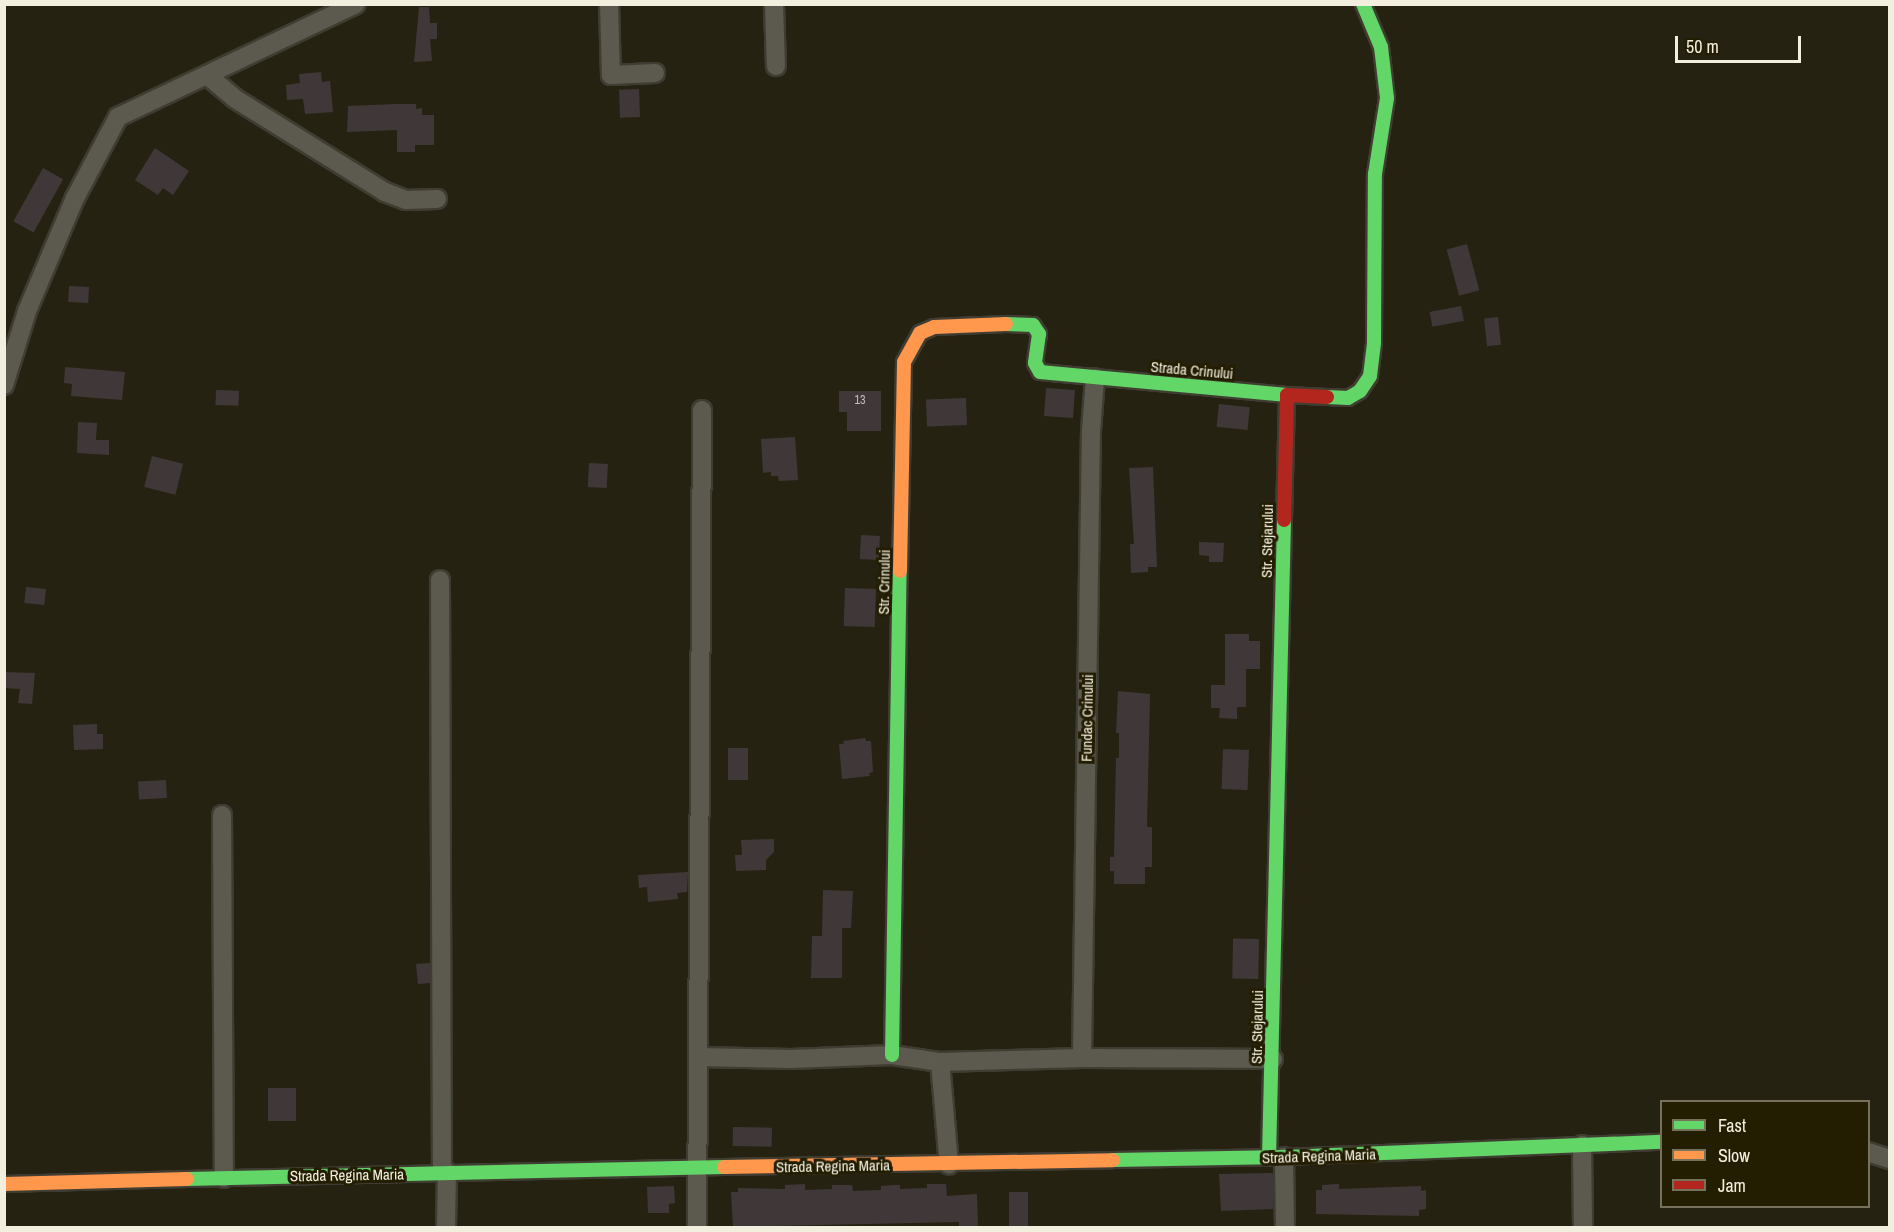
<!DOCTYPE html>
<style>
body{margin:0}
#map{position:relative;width:1894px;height:1232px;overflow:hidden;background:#252212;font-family:"Archivo Narrow",sans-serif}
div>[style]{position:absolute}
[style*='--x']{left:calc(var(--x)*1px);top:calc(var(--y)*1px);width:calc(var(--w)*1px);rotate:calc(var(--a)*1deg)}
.building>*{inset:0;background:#403838;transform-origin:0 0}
.roads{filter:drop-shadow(2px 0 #3f3d32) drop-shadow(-2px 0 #3f3d32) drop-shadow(0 2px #3f3d32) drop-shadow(0 -2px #3f3d32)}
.street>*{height:18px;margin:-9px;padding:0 9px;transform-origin:9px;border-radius:9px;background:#5c5a4e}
.fast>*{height:14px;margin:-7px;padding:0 7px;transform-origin:7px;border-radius:7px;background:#63d668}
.slow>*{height:14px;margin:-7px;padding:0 7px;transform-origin:7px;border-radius:7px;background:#ff974d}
.jam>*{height:14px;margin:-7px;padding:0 7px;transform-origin:7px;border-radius:7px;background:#b3261e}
span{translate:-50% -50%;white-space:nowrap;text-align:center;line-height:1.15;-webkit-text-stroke:6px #231d02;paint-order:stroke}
.number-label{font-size:12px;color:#c6c1b4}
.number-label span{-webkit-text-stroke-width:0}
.street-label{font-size:15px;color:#f2efde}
.frame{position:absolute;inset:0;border:6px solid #f2efde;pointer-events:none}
.legend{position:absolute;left:1660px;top:1100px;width:210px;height:108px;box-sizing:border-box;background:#231d02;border:2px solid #76715a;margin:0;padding:8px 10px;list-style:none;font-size:18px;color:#f2efde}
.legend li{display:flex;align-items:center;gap:12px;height:30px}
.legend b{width:30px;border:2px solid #76715a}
.scale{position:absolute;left:1675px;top:36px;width:126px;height:27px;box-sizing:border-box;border:3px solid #f2efde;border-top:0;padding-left:8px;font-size:18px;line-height:21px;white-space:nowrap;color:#f2efde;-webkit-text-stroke:4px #231d02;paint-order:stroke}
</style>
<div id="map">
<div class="building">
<i style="clip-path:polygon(419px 7px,429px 7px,430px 23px,437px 23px,437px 39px,430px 39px,432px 61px,414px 62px)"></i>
<i style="clip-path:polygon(321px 72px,322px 82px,330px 81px,333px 112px,305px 114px,303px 99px,287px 100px,286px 85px,300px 83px,299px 74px)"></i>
<i style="left:639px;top:89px;width:28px;height:20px;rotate:88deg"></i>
<i style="clip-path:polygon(397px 104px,416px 104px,416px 109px,422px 108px,422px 115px,434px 115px,434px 145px,415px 145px,415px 152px,397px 152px,397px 130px,347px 132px,348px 106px)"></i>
<i style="clip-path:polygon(155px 148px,189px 171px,173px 195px,163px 188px,158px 195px,135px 180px)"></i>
<i style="left:43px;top:168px;width:23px;height:61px;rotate:29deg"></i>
<i style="left:1467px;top:244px;width:48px;height:21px;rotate:75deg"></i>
<i style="left:69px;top:286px;width:20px;height:16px;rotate:3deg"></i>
<i style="left:1461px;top:306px;width:15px;height:32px;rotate:79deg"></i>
<i style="left:1498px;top:317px;width:28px;height:14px;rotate:84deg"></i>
<i style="clip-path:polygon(65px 367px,125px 372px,122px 400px,71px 396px,72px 384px,64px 383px)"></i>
<i style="left:1046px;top:388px;width:29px;height:28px;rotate:4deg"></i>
<i style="left:216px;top:390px;width:23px;height:15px;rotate:2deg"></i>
<i style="clip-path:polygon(839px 391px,881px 391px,881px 431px,847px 431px,847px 412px,839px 412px)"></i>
<i style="left:966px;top:398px;width:27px;height:40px;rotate:88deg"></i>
<i style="left:1219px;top:404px;width:31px;height:23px;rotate:6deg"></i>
<i style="clip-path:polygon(78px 422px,97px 423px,96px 440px,109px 440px,109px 455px,77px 453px)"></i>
<i style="clip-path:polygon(795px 437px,798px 480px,779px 481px,778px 476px,771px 476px,771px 472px,763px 473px,761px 439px)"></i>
<i style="left:152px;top:456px;width:32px;height:32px;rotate:14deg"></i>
<i style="left:589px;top:463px;width:19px;height:24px;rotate:3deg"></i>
<i style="clip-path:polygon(1153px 467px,1157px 567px,1148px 567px,1148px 572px,1131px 573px,1130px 544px,1134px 544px,1129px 468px)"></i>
<i style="left:861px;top:535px;width:19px;height:24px;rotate:3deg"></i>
<i style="clip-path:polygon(1199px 542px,1224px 543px,1223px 562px,1209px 562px,1209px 556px,1199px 555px)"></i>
<i style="left:26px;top:587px;width:20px;height:16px;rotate:6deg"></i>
<i style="left:845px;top:588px;width:31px;height:38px;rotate:2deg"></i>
<i style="clip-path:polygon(1225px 634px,1249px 634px,1249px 641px,1260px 641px,1260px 669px,1246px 669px,1246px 707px,1237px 707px,1237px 719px,1219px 718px,1220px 708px,1211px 708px,1211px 685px,1225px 685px)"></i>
<i style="clip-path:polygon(4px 672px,35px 673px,32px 704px,18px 703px,20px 689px,4px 688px)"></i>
<i style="clip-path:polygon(1118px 691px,1150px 694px,1147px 827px,1152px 827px,1152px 867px,1145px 867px,1145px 884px,1114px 884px,1114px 871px,1110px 871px,1110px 857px,1114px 857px,1116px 758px,1119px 758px,1119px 733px,1116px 733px)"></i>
<i style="clip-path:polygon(97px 724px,97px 734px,103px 734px,103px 749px,74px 750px,73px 725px)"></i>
<i style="clip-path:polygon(865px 738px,866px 741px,871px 741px,873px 772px,869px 773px,870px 776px,842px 779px,839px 744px,844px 744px,843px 741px)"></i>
<i style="left:728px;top:748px;width:20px;height:32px"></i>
<i style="left:1223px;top:749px;width:26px;height:40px;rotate:2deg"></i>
<i style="left:166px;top:780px;width:18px;height:28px;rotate:87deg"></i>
<i style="clip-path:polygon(774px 839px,774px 852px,766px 860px,766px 870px,736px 871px,735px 855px,742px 855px,741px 840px)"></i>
<i style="clip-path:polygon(688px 872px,687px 892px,677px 893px,678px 899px,648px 902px,647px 887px,639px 888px,638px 875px)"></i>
<i style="clip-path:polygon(823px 890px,853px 891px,851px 928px,842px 928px,842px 978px,811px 978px,812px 936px,822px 936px)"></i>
<i style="left:1259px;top:939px;width:40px;height:26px;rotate:91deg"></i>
<i style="clip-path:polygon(430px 963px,430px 983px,418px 984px,416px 964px)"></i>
<i style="left:268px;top:1088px;width:28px;height:33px"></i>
<i style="left:733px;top:1127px;width:39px;height:19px;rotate:1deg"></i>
<i style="clip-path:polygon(1270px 1173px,1273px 1173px,1273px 1209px,1221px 1211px,1219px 1174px)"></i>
<i style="clip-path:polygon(805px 1184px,805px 1190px,832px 1189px,832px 1185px,852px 1185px,853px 1191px,881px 1190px,881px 1186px,895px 1185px,900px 1185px,900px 1189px,927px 1188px,927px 1184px,946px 1184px,947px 1196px,977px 1194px,978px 1227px,959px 1227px,959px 1222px,733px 1227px,731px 1192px,738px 1192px,738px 1188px,785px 1189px,785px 1185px)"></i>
<i style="clip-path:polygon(1339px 1184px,1339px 1189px,1421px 1186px,1421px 1191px,1426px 1190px,1426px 1209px,1419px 1210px,1419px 1216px,1316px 1214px,1316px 1190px,1322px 1190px,1322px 1185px)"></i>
<i style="clip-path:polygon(674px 1186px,675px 1203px,669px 1204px,669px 1213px,648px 1213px,647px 1187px)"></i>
<i style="left:1009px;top:1192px;width:19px;height:35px"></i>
</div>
<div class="roads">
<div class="street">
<i style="--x:609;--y:4;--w:71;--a:88.4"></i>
<i style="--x:611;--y:75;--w:44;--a:-2.6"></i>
<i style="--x:774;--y:4;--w:62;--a:88.2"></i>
<i style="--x:207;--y:75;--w:35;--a:40"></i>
<i style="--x:234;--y:98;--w:178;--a:31.9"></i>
<i style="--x:385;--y:192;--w:22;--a:21"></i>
<i style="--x:406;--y:200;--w:31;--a:-2"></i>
<i style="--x:4;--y:385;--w:77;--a:-72.7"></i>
<i style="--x:27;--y:311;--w:123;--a:-67"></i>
<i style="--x:75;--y:198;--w:92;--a:-62"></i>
<i style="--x:118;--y:117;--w:263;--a:-25.4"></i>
<i style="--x:440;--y:580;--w:592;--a:89.81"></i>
<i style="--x:222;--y:815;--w:363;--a:89.7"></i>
<i style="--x:699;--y:1057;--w:92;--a:1.2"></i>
<i style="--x:791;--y:1059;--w:101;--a:-2.3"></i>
<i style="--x:892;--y:1055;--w:49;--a:8.3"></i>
<i style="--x:940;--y:1062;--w:142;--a:-1.6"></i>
<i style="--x:1082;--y:1058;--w:191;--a:0.3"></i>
<i style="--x:1082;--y:1058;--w:627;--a:-89.18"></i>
<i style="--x:1091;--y:431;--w:53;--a:-85.7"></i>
<i style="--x:940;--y:1062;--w:103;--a:85"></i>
<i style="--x:1582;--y:1145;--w:83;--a:89.3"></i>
<i style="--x:1868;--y:1152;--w:23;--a:18"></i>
<i style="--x:1284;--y:1157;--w:71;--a:89.2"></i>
<i style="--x:446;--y:1228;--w:56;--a:-89"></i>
<i style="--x:697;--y:1228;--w:818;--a:-89.65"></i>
</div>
<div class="fast">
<i style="--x:1006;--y:324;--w:27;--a:2"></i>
<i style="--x:1033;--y:325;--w:11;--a:56"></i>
<i style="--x:1039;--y:334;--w:29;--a:98"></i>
<i style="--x:1035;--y:363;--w:10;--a:61"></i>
<i style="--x:1040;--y:372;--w:248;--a:5.3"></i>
<i style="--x:1327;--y:397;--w:21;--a:3"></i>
<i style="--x:1348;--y:398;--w:14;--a:-30"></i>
<i style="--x:1360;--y:391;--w:18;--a:-56"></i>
<i style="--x:1370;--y:376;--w:34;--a:-83"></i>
<i style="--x:1374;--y:342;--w:168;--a:-89.7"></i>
<i style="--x:1375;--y:174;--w:77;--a:-81"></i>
<i style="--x:1387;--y:98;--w:51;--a:-96.7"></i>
<i style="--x:1381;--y:47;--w:47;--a:-112.7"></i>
<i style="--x:892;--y:1055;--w:484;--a:-89.1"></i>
<i style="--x:1269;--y:1158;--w:638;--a:-88.65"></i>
<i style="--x:1113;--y:1160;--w:171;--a:-1"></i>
<i style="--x:1284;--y:1157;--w:378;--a:-2.3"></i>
<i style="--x:187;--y:1179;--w:537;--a:-1.28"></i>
</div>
<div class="slow">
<i style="--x:900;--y:571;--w:209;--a:-88.9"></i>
<i style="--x:904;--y:362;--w:33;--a:-61"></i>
<i style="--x:920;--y:333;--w:15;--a:-23"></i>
<i style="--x:934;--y:327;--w:72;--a:-2.4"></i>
<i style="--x:724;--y:1167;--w:389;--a:-1"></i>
<i style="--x:4;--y:1184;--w:183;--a:-1.6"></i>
</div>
<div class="jam">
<i style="--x:1284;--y:520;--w:125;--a:-88.6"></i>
<i style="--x:1287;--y:395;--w:40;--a:2.9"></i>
</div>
</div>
<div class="number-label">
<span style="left:860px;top:401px">13</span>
</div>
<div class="street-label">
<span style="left:1192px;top:370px;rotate:5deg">Strada Crinului</span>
<span style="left:1267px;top:541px;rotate:-89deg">Str. Stejarului</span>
<span style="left:884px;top:582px;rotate:-89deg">Str. Crinului</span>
<span style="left:1087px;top:718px;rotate:-89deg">Fundac Crinului</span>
<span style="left:1257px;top:1027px;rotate:-89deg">Str. Stejarului</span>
<span style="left:1319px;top:1156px;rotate:-2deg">Strada Regina Maria</span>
<span style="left:833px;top:1166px;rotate:-1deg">Strada Regina Maria</span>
<span style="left:347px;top:1175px;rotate:-1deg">Strada Regina Maria</span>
</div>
<div class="frame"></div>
<ul class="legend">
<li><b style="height:8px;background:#63d668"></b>Fast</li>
<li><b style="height:8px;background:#ff974d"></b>Slow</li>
<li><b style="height:8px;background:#b3261e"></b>Jam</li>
</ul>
<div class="scale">50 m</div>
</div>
